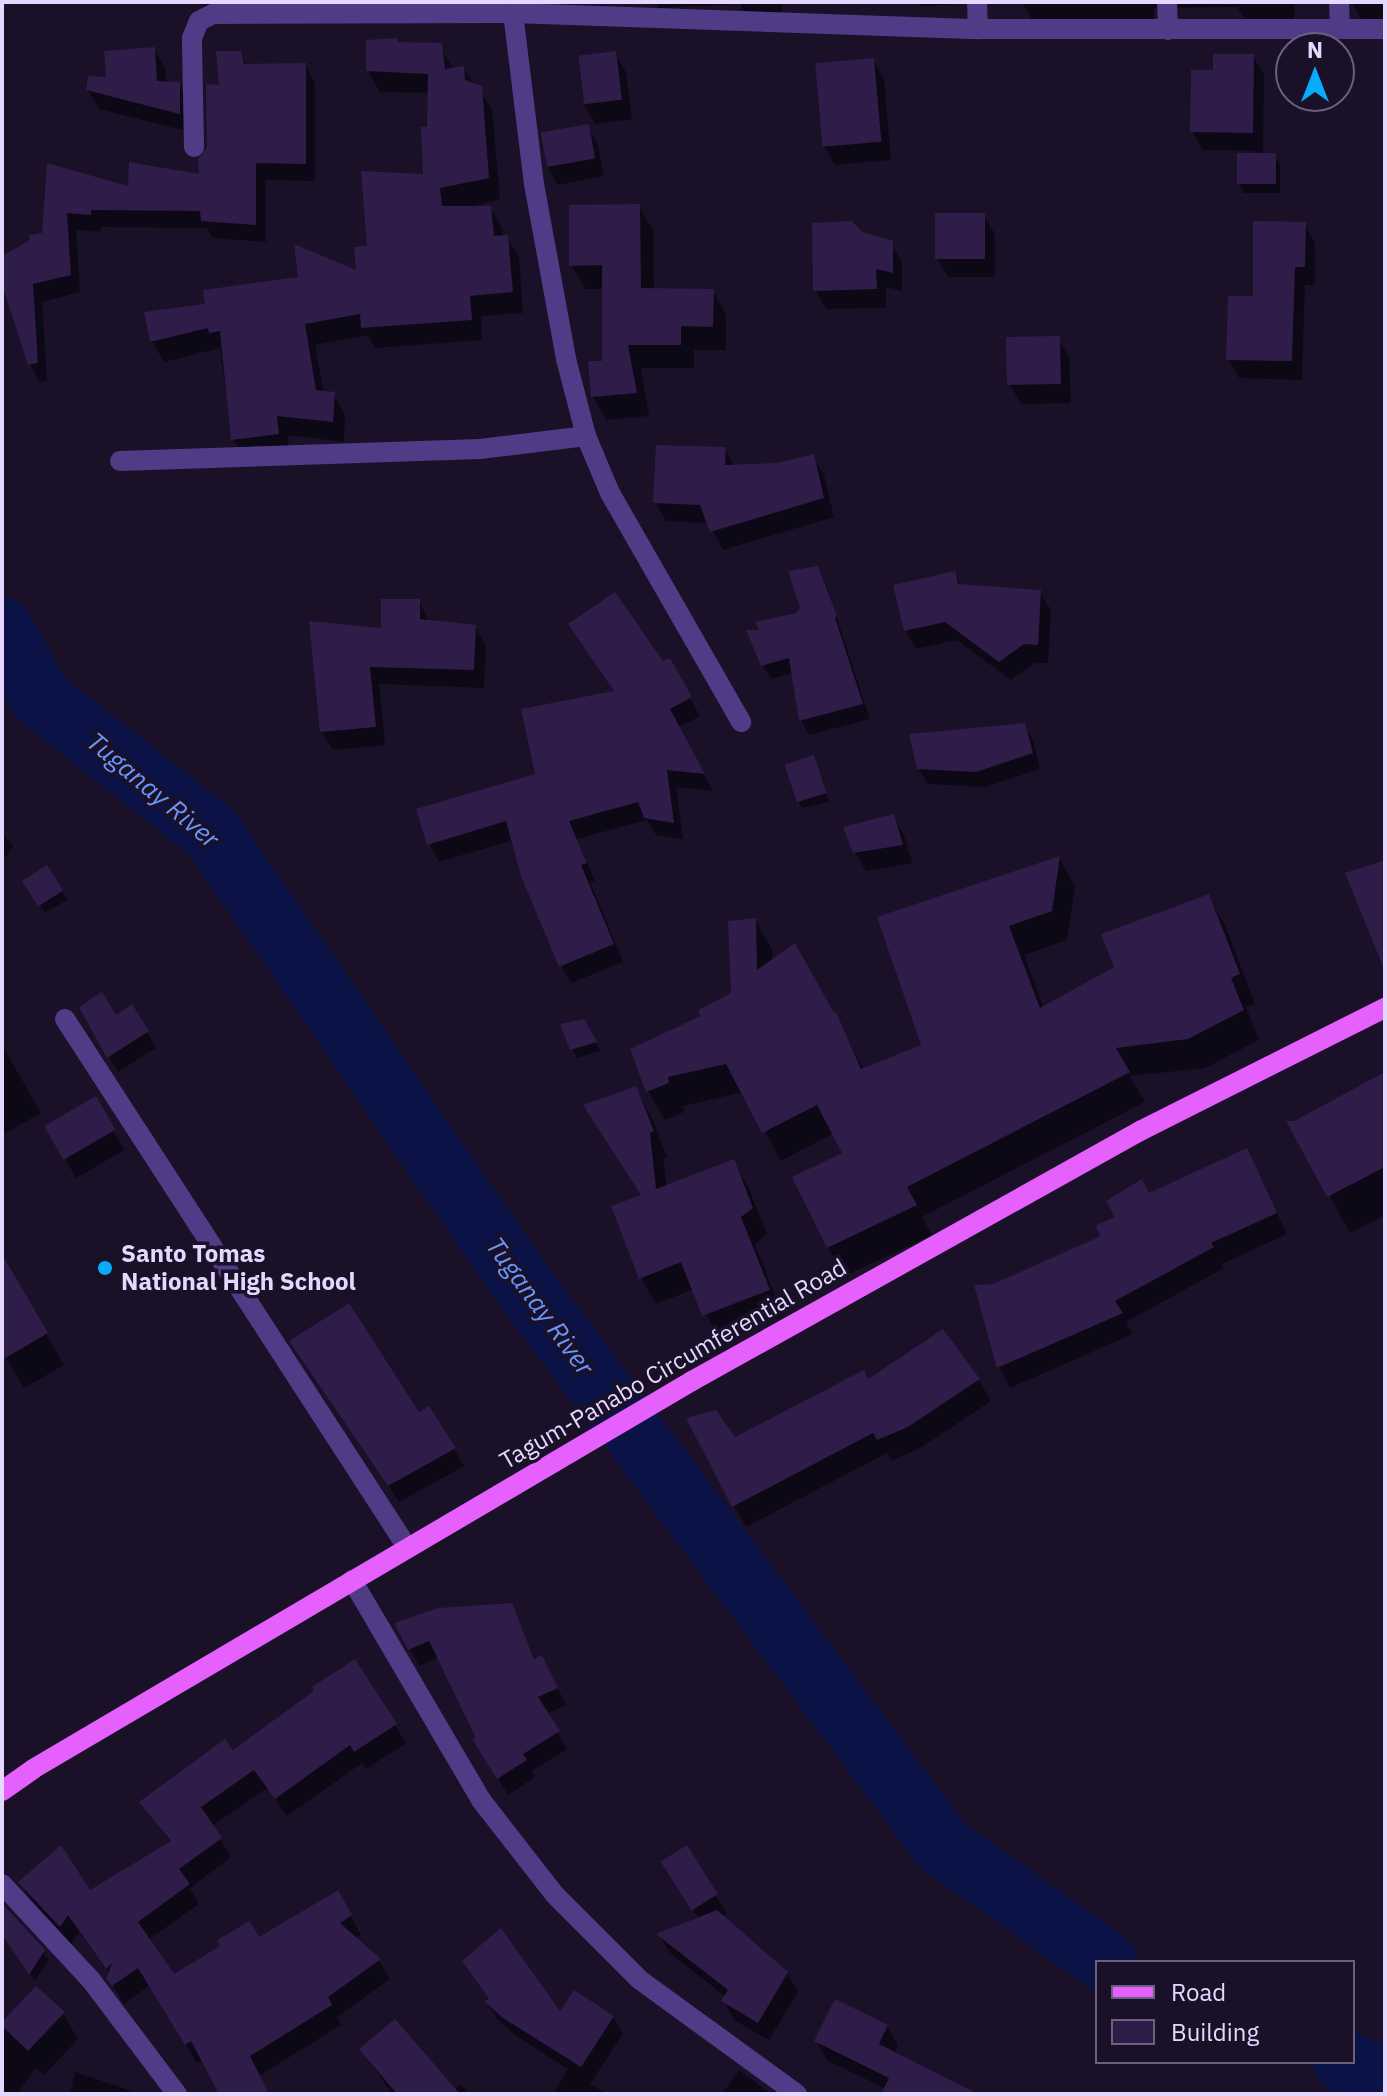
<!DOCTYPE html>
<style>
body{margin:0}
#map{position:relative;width:1387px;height:2096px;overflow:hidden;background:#1a1028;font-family:"IBM Plex Sans",sans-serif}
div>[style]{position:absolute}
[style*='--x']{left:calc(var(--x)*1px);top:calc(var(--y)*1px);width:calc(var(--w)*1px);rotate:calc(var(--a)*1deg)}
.shadow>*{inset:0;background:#0007;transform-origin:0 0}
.river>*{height:62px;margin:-31px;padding:0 31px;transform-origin:31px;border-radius:31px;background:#0b1346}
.building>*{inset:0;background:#2f1c49;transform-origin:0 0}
.lane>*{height:20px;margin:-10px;padding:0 10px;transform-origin:10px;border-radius:10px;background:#503c86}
.street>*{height:20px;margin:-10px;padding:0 10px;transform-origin:10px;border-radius:10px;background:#503c86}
.primary>*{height:20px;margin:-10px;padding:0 10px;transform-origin:10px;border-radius:10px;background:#e660fd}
.dots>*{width:22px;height:22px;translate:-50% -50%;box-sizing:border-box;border:4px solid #1a1028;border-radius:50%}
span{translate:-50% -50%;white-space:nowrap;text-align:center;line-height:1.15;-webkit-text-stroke:7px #1a1028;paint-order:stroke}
.poi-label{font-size:24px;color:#e5d8fe;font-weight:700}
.left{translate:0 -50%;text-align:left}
.street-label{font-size:24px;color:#e5d8fe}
.water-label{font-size:26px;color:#6796fd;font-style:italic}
.frame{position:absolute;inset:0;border:4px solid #e5d8fe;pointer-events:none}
.legend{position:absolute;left:1095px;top:1960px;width:260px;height:104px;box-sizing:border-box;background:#1a1028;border:2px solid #6b607e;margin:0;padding:10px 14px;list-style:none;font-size:24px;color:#e5d8fe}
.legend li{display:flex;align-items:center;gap:16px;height:40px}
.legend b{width:40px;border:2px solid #6b607e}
.north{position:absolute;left:1275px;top:32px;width:80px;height:80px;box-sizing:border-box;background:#1a1028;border:2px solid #6b607e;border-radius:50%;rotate:0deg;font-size:22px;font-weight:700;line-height:32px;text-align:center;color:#e5d8fe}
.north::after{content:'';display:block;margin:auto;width:28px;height:36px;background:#07abfc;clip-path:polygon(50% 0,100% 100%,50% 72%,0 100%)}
</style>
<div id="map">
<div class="shadow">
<i style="left:205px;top:2px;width:45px;height:13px"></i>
<i style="clip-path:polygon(402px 2px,497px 2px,497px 8px,405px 7px)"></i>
<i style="clip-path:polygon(655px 2px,782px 2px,782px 17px,747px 17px,740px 4px,659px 8px)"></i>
<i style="clip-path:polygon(919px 2px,964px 2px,964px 4px,922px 6px)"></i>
<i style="clip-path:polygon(1022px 2px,1295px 2px,1294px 28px,1251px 27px,1237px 7px,1154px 8px,1154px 29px,1035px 25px)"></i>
<i style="clip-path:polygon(1352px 2px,1385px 2px,1385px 25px,1365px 27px)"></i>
<i style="clip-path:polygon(398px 44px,440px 45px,453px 69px,463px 68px,492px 109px,500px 199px,466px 208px,490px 208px,502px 228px,503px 237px,507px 237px,519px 257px,523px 313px,481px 316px,482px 340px,375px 348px,368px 335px,315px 345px,324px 393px,333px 394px,345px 415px,344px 442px,288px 435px,289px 454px,245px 460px,233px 439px,220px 348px,164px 362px,152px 341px,207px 306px,359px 273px,369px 248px,425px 176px,430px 93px,380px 92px,368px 71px)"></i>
<i style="clip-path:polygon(154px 49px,165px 68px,166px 83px,179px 84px,190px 103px,190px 132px,99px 109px,88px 90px)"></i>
<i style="clip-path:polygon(240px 53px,247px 66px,305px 65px,315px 83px,315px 181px,265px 180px,266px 242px,213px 238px,207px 228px,101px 227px,100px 232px,76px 230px,80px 292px,42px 302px,47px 380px,40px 382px,30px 364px,2px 278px,2px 258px,44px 235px,49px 165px,130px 189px,201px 176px,221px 87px)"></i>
<i style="clip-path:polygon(615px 53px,626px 72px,632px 119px,595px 124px,584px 105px)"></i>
<i style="clip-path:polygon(1253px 56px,1264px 75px,1263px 155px,1275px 155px,1280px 164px,1280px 193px,1244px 193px,1239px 184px,1254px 151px,1203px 150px,1192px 131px,1215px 72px)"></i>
<i style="clip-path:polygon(873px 60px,884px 79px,891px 160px,835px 165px,824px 146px)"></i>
<i style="clip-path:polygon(588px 126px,598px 145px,604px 176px,558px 185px,547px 167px,543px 135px)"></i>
<i style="clip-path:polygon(639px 206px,653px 230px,654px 290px,713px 291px,726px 314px,726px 350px,694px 350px,694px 368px,641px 368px,649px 416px,606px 420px,593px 397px,604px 363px,604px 289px,585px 289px,571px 265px)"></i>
<i style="clip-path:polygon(984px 215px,995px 234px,995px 277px,948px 277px,937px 258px)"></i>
<i style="clip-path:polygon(1304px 224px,1315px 243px,1315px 285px,1305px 285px,1302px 380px,1239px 378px,1228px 359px,1255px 298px)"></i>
<i style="clip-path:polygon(861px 234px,891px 243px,902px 262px,902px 291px,886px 287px,886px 308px,826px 309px,815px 290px)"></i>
<i style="clip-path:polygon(1058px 338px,1069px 357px,1071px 403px,1021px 404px,1010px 385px)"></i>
<i style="clip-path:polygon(725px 449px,734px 466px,777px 465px,813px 457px,824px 475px,834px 517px,723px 550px,709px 523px,666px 521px,655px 502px)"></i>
<i style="clip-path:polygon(816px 568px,825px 582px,870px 719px,809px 735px,801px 721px,793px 673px,771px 679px,762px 665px,762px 632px,797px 615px)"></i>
<i style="clip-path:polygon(954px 573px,962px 587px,1040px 592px,1051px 610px,1048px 663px,1035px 663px,1011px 680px,957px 640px,916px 649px,905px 630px)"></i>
<i style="clip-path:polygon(419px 601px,429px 622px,475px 627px,486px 645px,484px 688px,379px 684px,385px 745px,333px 750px,322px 732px,383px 630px)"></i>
<i style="clip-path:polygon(669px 660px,700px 716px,678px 728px,713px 791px,676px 787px,683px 839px,656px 835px,647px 820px,577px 839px,595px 881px,590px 882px,623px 962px,571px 983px,561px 966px,513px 840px,439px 862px,429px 844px,537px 775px,616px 693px)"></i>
<i style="clip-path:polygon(1024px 725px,1033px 740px,1040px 769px,986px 787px,928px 784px,918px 768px)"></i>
<i style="clip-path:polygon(813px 757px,829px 802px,802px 808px,797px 799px)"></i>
<i style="clip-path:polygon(893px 816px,904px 835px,912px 863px,866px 871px,855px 852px)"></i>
<i style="clip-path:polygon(2px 833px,13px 846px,2px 862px)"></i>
<i style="clip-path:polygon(1059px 858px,1075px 886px,1067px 940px,1024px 955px,1044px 1009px,1116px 968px,1208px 896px,1225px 925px,1255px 1004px,1246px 1007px,1259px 1040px,1205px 1068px,1130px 1076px,1145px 1102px,922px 1217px,932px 1235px,845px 1276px,828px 1247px,845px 1154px,834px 1133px,781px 1161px,743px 1092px,683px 1106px,684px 1112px,665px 1120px,648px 1091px,703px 1016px,733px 994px,755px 920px,772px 949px,772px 962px,835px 1014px,864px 1070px,924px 1047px,880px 918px)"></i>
<i style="clip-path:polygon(47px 867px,67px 900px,45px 913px,30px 891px)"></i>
<i style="clip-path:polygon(81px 1007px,116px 1017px,132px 1007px,156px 1048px,118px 1072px)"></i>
<i style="clip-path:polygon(583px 1021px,600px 1051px,577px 1058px,572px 1049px)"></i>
<i style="clip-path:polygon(2px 1045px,41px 1113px,2px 1135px)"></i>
<i style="clip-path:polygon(1385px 1074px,1385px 1215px,1350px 1233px,1290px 1123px)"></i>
<i style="clip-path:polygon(635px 1088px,650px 1114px,667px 1157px,663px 1159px,667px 1187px,733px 1162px,748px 1187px,767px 1234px,755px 1244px,783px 1316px,719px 1340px,694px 1289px,656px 1304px,641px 1278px,643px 1196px)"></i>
<i style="left:95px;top:1099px;width:59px;height:56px;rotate:60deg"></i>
<i style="clip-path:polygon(1246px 1150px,1287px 1234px,1222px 1264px,1224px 1268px,1126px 1322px,1133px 1334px,1010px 1388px,999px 1367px,976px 1287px,993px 1286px,1103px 1237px,1149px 1196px)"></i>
<i style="clip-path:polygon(2px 1258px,64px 1365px,24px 1388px,2px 1351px)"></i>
<i style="clip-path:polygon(302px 1359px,419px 1415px,454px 1449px,464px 1466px,399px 1502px)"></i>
<i style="clip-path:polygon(979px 1380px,991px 1401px,920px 1448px,891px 1461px,887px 1453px,746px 1527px,734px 1506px,734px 1440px,868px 1381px)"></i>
<i style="clip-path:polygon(511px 1605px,536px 1661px,551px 1674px,566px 1705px,546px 1714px,567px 1749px,532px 1771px,535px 1777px,508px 1795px,475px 1740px,479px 1739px,439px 1657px,419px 1666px,410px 1649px)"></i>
<i style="clip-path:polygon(395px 1725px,406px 1743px,366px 1769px,362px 1763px,287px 1816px,267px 1788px,212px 1826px,231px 1857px,190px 1888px,199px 1904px,148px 1940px,173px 1976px,258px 1940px,348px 1911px,361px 1935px,355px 1939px,379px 1961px,390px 1979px,337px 2017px,341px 2025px,259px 2076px,268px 2094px,221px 2094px,203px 2060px,197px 2063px,150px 1985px,124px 2004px,108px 1978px,110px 1975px,79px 1932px,71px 1944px,32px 1902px,21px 1883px,89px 1893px,171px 1843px,142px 1802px,232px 1753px)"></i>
<i style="clip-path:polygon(686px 1848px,727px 1914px,722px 1917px,787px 1973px,798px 1992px,769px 2040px,734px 2020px,724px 2001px,726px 1997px,670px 1953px,659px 1935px,699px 1919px,674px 1880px)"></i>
<i style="clip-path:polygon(2px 1906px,49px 1960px,35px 1981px,2px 1933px)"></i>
<i style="clip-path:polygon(475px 1979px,561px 2014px,613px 2017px,623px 2034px,590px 2084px,607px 2094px,553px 2094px,568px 2069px,515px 2035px,497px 2019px,487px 2002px,490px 2001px)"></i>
<i style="clip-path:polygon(63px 2014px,78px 2039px,44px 2075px,36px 2068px,17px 2094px,2px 2094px,2px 2025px)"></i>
<i style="clip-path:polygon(887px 2026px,898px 2045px,894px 2054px,959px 2094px,883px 2094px,886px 2089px,827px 2060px,816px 2041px)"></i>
<i style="clip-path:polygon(362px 2050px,454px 2090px,461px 2084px,469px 2094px,392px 2094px)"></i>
<i style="clip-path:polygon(739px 2070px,771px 2094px,722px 2094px)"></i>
<i style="clip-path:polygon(75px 2072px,129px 2090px,131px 2094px,70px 2094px)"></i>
</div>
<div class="river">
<i style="--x:2;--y:628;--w:80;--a:60.9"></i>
<i style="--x:41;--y:698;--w:218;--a:38.3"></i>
<i style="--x:212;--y:833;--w:539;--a:55.51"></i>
<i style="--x:517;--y:1277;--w:711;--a:53.18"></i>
<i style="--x:943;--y:1846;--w:200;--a:35.4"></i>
<i style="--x:1344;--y:2062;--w:44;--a:22.5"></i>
</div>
<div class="building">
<i style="clip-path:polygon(397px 38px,397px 42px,442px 43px,445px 69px,464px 66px,465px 80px,482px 86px,489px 178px,440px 188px,442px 206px,491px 206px,494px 236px,508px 235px,513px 292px,470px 296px,472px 320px,361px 328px,360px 314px,305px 324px,316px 390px,335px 392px,333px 422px,277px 416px,279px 434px,231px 440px,220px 331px,209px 333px,208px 328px,150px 342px,144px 312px,205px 304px,203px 290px,298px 277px,294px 244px,356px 270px,354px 247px,367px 246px,361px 171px,423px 174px,421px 127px,427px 127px,428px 74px,366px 71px,366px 40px)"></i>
<i style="clip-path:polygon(155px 47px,157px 81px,180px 82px,180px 114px,86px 90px,88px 76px,106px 77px,104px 51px)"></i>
<i style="clip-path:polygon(216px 51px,241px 51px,244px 64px,306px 63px,306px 164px,256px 163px,256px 225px,201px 221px,200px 211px,91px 210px,91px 215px,67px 213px,71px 275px,33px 284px,38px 363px,28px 365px,2px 284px,2px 256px,30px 240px,29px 235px,42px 233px,47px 163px,128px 186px,129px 162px,199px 174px,198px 159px,207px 147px,206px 84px,219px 85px)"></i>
<i style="left:616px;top:51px;width:49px;height:38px;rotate:83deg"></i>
<i style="clip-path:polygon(1213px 54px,1254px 54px,1253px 133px,1190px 132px,1191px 70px,1213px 70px)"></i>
<i style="left:874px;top:58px;width:84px;height:59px;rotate:85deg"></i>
<i style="left:589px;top:124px;width:35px;height:49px;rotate:80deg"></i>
<i style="left:1237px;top:153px;width:39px;height:31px"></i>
<i style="clip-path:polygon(640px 204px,641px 288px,714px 289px,713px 327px,681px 326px,681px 345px,628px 345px,637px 393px,591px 397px,588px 361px,602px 361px,602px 265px,569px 266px,569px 205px)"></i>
<i style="left:935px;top:213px;width:50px;height:46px"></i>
<i style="clip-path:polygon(852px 221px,862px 232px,893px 241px,893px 273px,876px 269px,877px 289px,813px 291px,812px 223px)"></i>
<i style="clip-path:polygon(1253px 221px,1306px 222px,1305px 267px,1295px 267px,1292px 361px,1226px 360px,1228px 296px,1253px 296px)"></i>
<i style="left:1060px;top:336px;width:48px;height:54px;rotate:89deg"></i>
<i style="clip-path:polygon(656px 445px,726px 447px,725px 465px,777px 463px,814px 454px,824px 498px,710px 532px,700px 505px,653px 503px)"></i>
<i style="clip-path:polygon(818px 566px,837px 616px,835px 618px,863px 704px,799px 721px,789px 658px,761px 666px,746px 630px,759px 630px,755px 622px,796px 613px,800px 608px,788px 571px)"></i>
<i style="clip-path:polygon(955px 571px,958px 584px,1041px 590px,1038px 645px,1024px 644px,999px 662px,945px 622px,904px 631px,893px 585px)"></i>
<i style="clip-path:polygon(615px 592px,663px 661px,670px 658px,692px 697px,670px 709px,705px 774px,667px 770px,674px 823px,644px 818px,638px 802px,569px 821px,587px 863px,581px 865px,614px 944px,559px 967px,521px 876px,506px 821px,427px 845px,416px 809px,535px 774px,521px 709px,614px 691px,568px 624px)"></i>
<i style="clip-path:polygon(381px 599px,420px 599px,420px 619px,476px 625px,474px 670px,370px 667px,376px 727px,320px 732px,309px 621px,381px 628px)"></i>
<i style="clip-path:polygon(1025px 723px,1033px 753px,976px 772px,917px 769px,909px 734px)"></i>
<i style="left:814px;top:755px;width:40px;height:31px;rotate:72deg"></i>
<i style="clip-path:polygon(894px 814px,903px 845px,853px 853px,843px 827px)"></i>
<i style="clip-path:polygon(1060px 856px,1052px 911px,1009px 926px,1040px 1008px,1114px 967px,1101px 934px,1209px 894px,1240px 974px,1231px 978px,1244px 1010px,1188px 1039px,1116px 1048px,1130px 1072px,907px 1187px,917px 1205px,827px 1248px,792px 1177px,842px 1153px,817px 1105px,762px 1133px,726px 1064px,668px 1077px,669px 1083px,646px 1092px,630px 1049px,701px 1016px,698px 1010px,731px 993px,728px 921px,756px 918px,757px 970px,795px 943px,834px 1013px,836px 1012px,861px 1069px,921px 1045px,877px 917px)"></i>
<i style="clip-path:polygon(1385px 860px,1385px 969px,1384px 969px,1345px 873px)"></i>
<i style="left:47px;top:865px;width:30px;height:30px;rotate:57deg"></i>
<i style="clip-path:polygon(102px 992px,116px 1015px,132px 1004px,149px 1031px,107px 1058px,79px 1007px)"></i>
<i style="clip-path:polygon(584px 1019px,597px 1042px,570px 1050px,560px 1024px)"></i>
<i style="clip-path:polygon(1385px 1072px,1385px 1167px,1327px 1197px,1286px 1121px,1294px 1121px)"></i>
<i style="clip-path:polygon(636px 1086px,654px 1131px,650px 1133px,656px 1189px,734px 1159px,753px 1208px,741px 1217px,770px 1290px,702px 1316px,681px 1262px,639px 1279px,611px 1206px,641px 1195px,583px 1105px)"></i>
<i style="left:96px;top:1096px;width:39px;height:60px;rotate:60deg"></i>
<i style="clip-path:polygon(1247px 1148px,1277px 1213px,1211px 1243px,1214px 1247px,1115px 1301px,1123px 1313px,997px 1368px,974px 1285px,993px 1284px,1101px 1236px,1095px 1226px,1115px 1217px,1106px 1201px,1142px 1179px,1149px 1193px)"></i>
<i style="clip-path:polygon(2px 1254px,48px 1333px,2px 1360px)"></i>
<i style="clip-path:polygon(349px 1303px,419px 1412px,429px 1406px,456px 1448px,388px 1486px,289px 1341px)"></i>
<i style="clip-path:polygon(943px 1329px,980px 1379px,908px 1427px,877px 1440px,873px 1433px,732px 1507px,686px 1418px,716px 1410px,735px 1437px,864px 1370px,868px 1379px)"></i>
<i style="clip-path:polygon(512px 1603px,534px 1659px,542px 1655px,558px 1688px,538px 1697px,560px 1731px,523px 1754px,527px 1760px,497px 1779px,472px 1739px,476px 1738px,429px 1641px,408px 1650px,394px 1623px,438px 1608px)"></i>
<i style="clip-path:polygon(355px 1659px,397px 1724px,354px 1752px,350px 1745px,275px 1799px,254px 1770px,201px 1807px,222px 1838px,179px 1869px,190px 1884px,138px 1922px,174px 1974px,220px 1946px,217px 1940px,250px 1921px,259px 1937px,338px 1890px,352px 1915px,340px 1923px,381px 1959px,328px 1997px,332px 2005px,250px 2056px,269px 2094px,219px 2094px,191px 2041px,185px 2045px,138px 1968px,112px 1986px,106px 1979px,112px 1963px,106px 1969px,68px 1915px,60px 1927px,18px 1882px,61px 1845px,90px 1890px,171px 1841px,139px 1802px,225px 1739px,233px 1750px,314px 1691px,312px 1687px)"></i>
<i style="left:687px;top:1845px;width:58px;height:31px;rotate:58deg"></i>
<i style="clip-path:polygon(2px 1903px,45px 1950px,29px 1975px,2px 1934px)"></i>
<i style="clip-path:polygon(717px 1910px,788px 1972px,758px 2023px,721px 2001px,728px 1990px,656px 1934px)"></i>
<i style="clip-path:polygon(501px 1928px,560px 2011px,574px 1990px,614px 2016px,581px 2067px,503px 2018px,484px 2001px,489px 1999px,462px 1961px)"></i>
<i style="clip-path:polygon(36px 1986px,65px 2012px,28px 2051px,2px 2026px,2px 2022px)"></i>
<i style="clip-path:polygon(835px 1999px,888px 2025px,879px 2044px,978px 2094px,881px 2094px,889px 2078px,814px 2041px)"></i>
<i style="clip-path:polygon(395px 2019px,460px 2094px,397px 2094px,359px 2049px)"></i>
</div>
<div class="lane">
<i style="--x:65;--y:1019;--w:629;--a:57.07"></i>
</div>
<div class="street">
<i style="--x:977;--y:2;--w:27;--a:88"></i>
<i style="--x:1167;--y:2;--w:28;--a:88"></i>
<i style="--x:1339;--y:2;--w:27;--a:88"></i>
<i style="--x:513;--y:13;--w:172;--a:83"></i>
<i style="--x:534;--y:184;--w:178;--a:79.6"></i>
<i style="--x:566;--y:359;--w:80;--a:75.4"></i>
<i style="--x:586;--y:436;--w:62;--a:67.2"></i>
<i style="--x:610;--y:493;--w:264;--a:60.2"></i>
<i style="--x:194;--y:147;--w:109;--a:-91.1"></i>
<i style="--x:192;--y:38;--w:18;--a:-68"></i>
<i style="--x:199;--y:21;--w:16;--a:-27"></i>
<i style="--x:213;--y:14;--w:300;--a:-0.2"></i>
<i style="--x:513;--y:13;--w:465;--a:2"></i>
<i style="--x:978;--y:29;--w:407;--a:0"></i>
<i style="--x:120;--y:461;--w:360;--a:-1.9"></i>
<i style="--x:480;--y:449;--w:107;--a:-7"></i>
<i style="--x:352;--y:1580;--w:255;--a:59.6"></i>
<i style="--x:481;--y:1800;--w:120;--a:52.1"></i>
<i style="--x:555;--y:1895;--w:120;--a:45"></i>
<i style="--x:640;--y:1980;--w:194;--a:36"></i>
<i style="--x:2;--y:1884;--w:131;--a:47.2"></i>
<i style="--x:91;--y:1980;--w:143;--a:53"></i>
</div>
<div class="primary">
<i style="--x:2;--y:1791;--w:38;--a:-35"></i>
<i style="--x:33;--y:1769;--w:765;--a:-30.49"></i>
<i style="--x:692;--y:1381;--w:513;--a:-29.16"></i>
<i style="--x:1140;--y:1131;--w:274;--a:-26.7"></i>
</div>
<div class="dots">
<i style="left:105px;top:1268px;background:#07abfc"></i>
</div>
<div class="poi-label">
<span class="left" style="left:121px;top:1268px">Santo Tomas<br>National High School</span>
</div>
<div class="street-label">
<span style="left:673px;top:1364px;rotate:-30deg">Tagum-Panabo Circumferential Road</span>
</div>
<div class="water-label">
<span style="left:153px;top:790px;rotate:40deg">Tuganay River</span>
<span style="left:540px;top:1306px;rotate:54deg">Tuganay River</span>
</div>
<div class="frame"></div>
<ul class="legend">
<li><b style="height:10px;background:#e660fd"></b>Road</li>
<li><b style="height:22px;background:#2f1c49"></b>Building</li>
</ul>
<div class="north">N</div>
</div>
